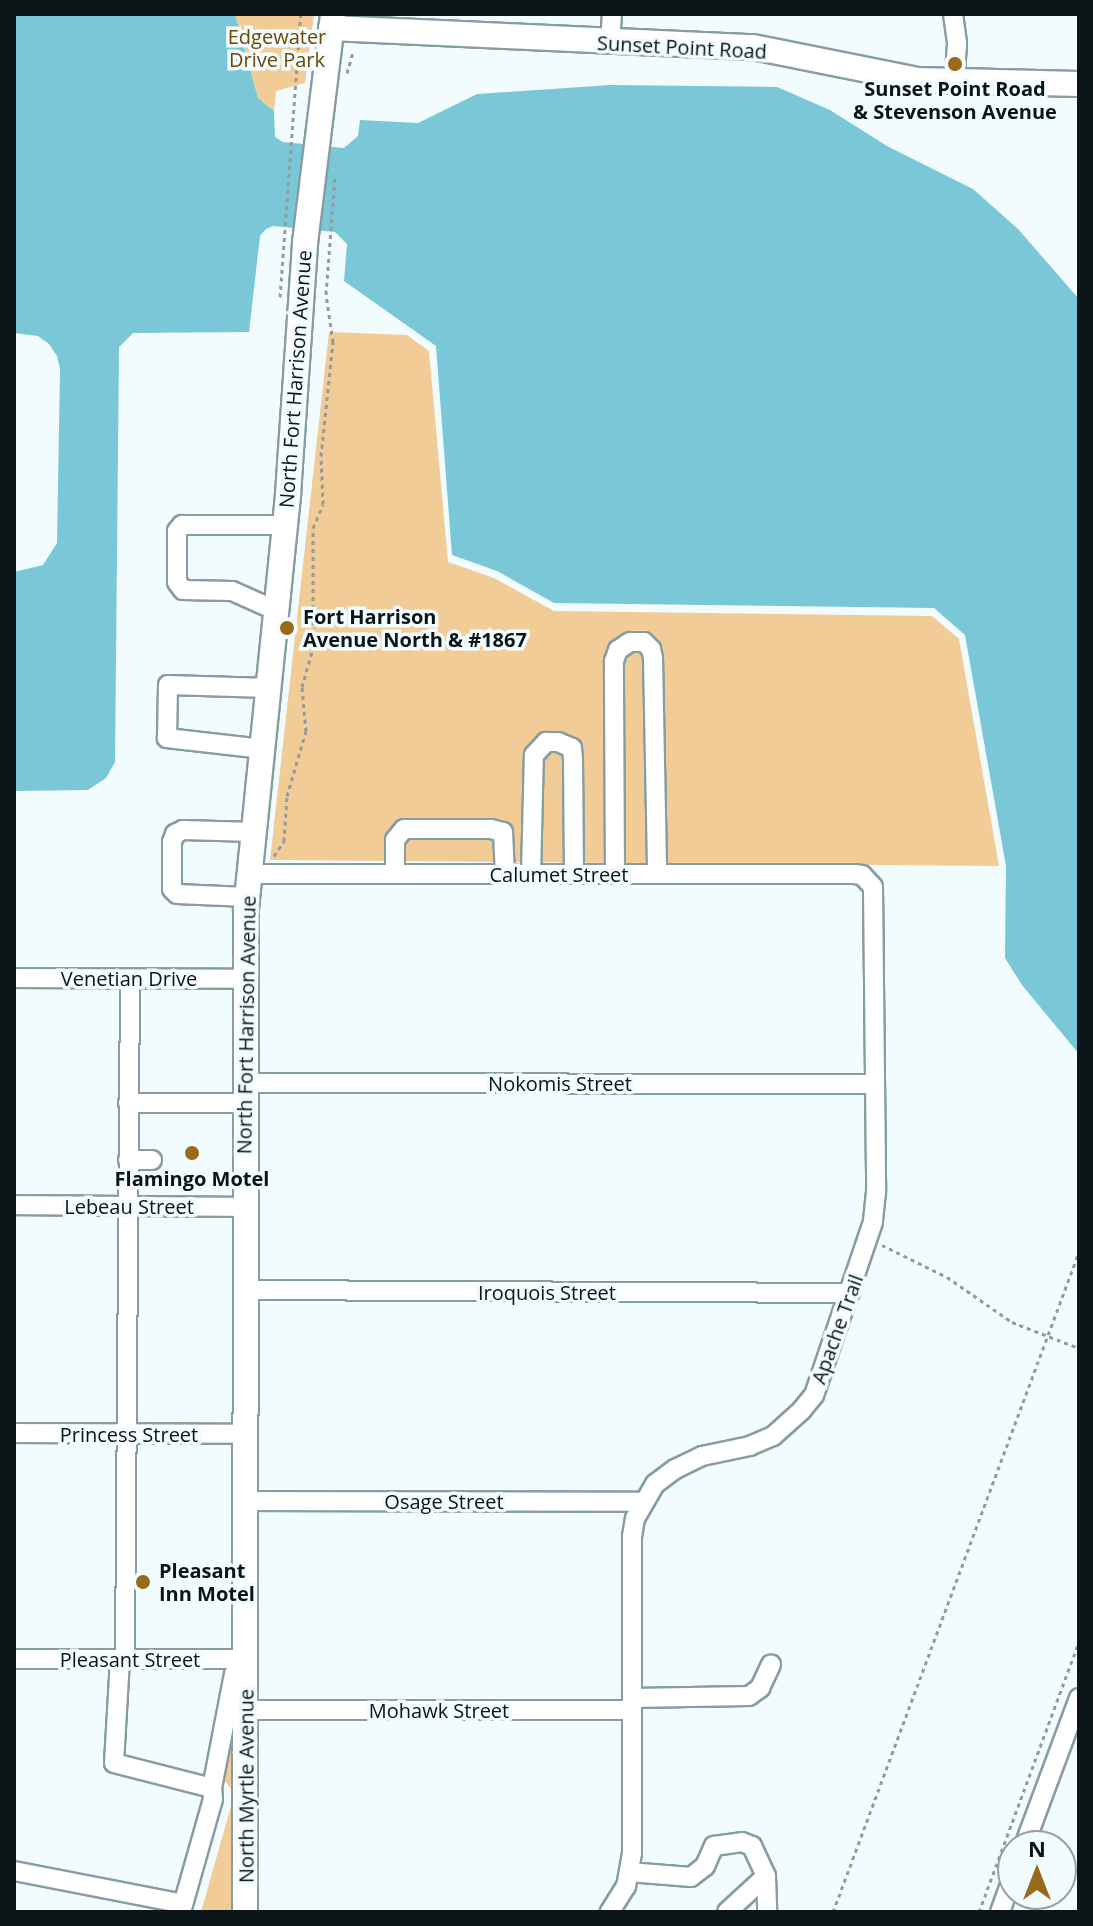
<!DOCTYPE html>
<style>
body{margin:0}
#map{position:relative;width:1093px;height:1926px;overflow:hidden;background:#f2fbfd;font-family:"Open Sans",sans-serif}
div>[style]{position:absolute}
[style*='--x']{left:calc(var(--x)*1px);top:calc(var(--y)*1px);width:calc(var(--w)*1px);rotate:calc(var(--a)*1deg)}
.green>*{inset:0;background:#f1cc97}
.water>*{inset:0;background:#79c7d7}
.path>*{height:3px;margin-top:-1.5px;transform-origin:0;background:repeating-linear-gradient(90deg,#929b9d 0 4px,transparent 0 8px)}
.roads{filter:drop-shadow(2px 0 #869da1) drop-shadow(-2px 0 #869da1) drop-shadow(0 2px #869da1) drop-shadow(0 -2px #869da1)}
.minor>*{height:18px;margin:-9px;padding:0 9px;transform-origin:9px;border-radius:9px;background:#fff}
.major>*{height:24px;margin:-12px;padding:0 12px;transform-origin:12px;border-radius:12px;background:#fff}
.dots>*{width:22px;height:22px;translate:-50% -50%;box-sizing:border-box;border:4px solid #f2fbfd;border-radius:50%}
span{translate:-50% -50%;white-space:nowrap;text-align:center;line-height:1.15;-webkit-text-stroke:7px #f2fbfd;paint-order:stroke}
.park-label{font-size:20px;color:#6b4805}
.street-label{font-size:20px;color:#0b1416}
.poi-label{font-size:20px;color:#0b1416;font-weight:700}
.left{translate:0 -50%;text-align:left}
.frame{position:absolute;inset:0;border:16px solid #0b1416;pointer-events:none}
.north{position:absolute;left:997px;top:1830px;width:80px;height:80px;box-sizing:border-box;background:#f2fbfd;border:2px solid #969fa1;border-radius:50%;rotate:0deg;font-size:22px;font-weight:700;line-height:32px;text-align:center;color:#0b1416}
.north::after{content:'';display:block;margin:auto;width:28px;height:36px;background:#986a1a;clip-path:polygon(50% 0,100% 100%,50% 72%,0 100%)}
</style>
<div id="map">
<div class="green">
<i style="clip-path:polygon(235px 14px,314px 14px,305px 83px,276px 91px,274px 111px,258px 98px)"></i>
<i style="clip-path:polygon(329px 332px,407px 335px,429px 351px,448px 562px,494px 578px,554px 611px,932px 616px,959px 639px,999px 866px,270px 860px)"></i>
<i style="clip-path:polygon(236px 1734px,236px 1912px,201px 1912px,232px 1803px,231px 1789px,222px 1777px)"></i>
</div>
<div class="water">
<i style="clip-path:polygon(14px 14px,235px 14px,258px 98px,274px 111px,275px 137px,283px 142px,344px 148px,358px 136px,360px 120px,418px 123px,477px 94px,610px 85px,777px 87px,830px 110px,887px 146px,973px 189px,1018px 229px,1079px 299px,1079px 1054px,1022px 985px,1005px 958px,1006px 866px,965px 635px,934px 608px,554px 603px,497px 571px,452px 555px,436px 346px,344px 281px,347px 244px,335px 232px,273px 226px,266px 229px,260px 236px,249px 332px,133px 333px,119px 347px,115px 762px,106px 778px,88px 790px,14px 791px,14px 572px,43px 565px,57px 543px,60px 369px,57px 356px,49px 344px,38px 336px,14px 333px)"></i>
</div>
<div class="path">
<i style="--x:347;--y:73;--w:22;--a:-74"></i>
<i style="--x:280;--y:297;--w:284;--a:-85.8"></i>
<i style="--x:274;--y:856;--w:18;--a:-56"></i>
<i style="--x:284;--y:841;--w:45;--a:-86.2"></i>
<i style="--x:287;--y:796;--w:68;--a:-73.7"></i>
<i style="--x:306;--y:731;--w:44;--a:-95.2"></i>
<i style="--x:302;--y:687;--w:41;--a:-74.2"></i>
<i style="--x:313;--y:648;--w:120;--a:-90"></i>
<i style="--x:313;--y:528;--w:26;--a:-67"></i>
<i style="--x:323;--y:504;--w:48;--a:-92.4"></i>
<i style="--x:321;--y:456;--w:115;--a:-84"></i>
<i style="--x:333;--y:342;--w:49;--a:-98.3"></i>
<i style="--x:326;--y:294;--w:118;--a:-85.6"></i>
<i style="--x:882;--y:1245;--w:72;--a:26.2"></i>
<i style="--x:947;--y:1277;--w:79;--a:34.7"></i>
<i style="--x:1012;--y:1322;--w:72;--a:21.2"></i>
<i style="--x:833;--y:1912;--w:704;--a:-69.56"></i>
<i style="--x:979;--y:1912;--w:289;--a:-69.7"></i>
</div>
<div class="roads">
<div class="minor">
<i style="--x:953;--y:14;--w:30;--a:82"></i>
<i style="--x:957;--y:44;--w:39;--a:94"></i>
<i style="--x:610;--y:42;--w:28;--a:-86"></i>
<i style="--x:277;--y:611;--w:49;--a:-156"></i>
<i style="--x:232;--y:591;--w:49;--a:-178.8"></i>
<i style="--x:183;--y:590;--w:10;--a:-127"></i>
<i style="--x:177;--y:582;--w:51;--a:-90"></i>
<i style="--x:177;--y:531;--w:8;--a:-50"></i>
<i style="--x:182;--y:525;--w:103;--a:0"></i>
<i style="--x:263;--y:749;--w:97;--a:-173.5"></i>
<i style="--x:167;--y:738;--w:53;--a:-88.9"></i>
<i style="--x:168;--y:685;--w:101;--a:1.7"></i>
<i style="--x:249;--y:874;--w:605;--a:0"></i>
<i style="--x:854;--y:874;--w:8;--a:7"></i>
<i style="--x:862;--y:875;--w:16;--a:47"></i>
<i style="--x:873;--y:887;--w:305;--a:89.4"></i>
<i style="--x:876;--y:1192;--w:30;--a:96"></i>
<i style="--x:873;--y:1222;--w:183;--a:108.8"></i>
<i style="--x:814;--y:1395;--w:19;--a:129"></i>
<i style="--x:802;--y:1410;--w:39;--a:138"></i>
<i style="--x:773;--y:1436;--w:25;--a:157"></i>
<i style="--x:750;--y:1446;--w:49;--a:168.2"></i>
<i style="--x:702;--y:1456;--w:30;--a:154"></i>
<i style="--x:675;--y:1469;--w:25;--a:143"></i>
<i style="--x:655;--y:1484;--w:39;--a:120"></i>
<i style="--x:635;--y:1518;--w:18;--a:99"></i>
<i style="--x:632;--y:1536;--w:317;--a:90"></i>
<i style="--x:632;--y:1853;--w:34;--a:100"></i>
<i style="--x:626;--y:1886;--w:31;--a:122"></i>
<i style="--x:395;--y:874;--w:34;--a:-90"></i>
<i style="--x:395;--y:840;--w:14;--a:-51"></i>
<i style="--x:404;--y:829;--w:87;--a:0"></i>
<i style="--x:491;--y:829;--w:12;--a:14"></i>
<i style="--x:503;--y:832;--w:42;--a:87.3"></i>
<i style="--x:531;--y:874;--w:119;--a:-88.6"></i>
<i style="--x:534;--y:755;--w:18;--a:-47"></i>
<i style="--x:546;--y:742;--w:12;--a:0"></i>
<i style="--x:558;--y:742;--w:15;--a:23"></i>
<i style="--x:572;--y:748;--w:11;--a:85"></i>
<i style="--x:573;--y:759;--w:115;--a:89.5"></i>
<i style="--x:615;--y:874;--w:213;--a:-90.3"></i>
<i style="--x:614;--y:661;--w:12;--a:-70"></i>
<i style="--x:618;--y:650;--w:14;--a:-34"></i>
<i style="--x:630;--y:642;--w:14;--a:0"></i>
<i style="--x:644;--y:642;--w:10;--a:45"></i>
<i style="--x:651;--y:649;--w:9;--a:77"></i>
<i style="--x:653;--y:658;--w:216;--a:88.9"></i>
<i style="--x:247;--y:897;--w:70;--a:-177.5"></i>
<i style="--x:177;--y:894;--w:7;--a:-135"></i>
<i style="--x:172;--y:889;--w:47;--a:-90"></i>
<i style="--x:172;--y:842;--w:9;--a:-69"></i>
<i style="--x:175;--y:834;--w:9;--a:-27"></i>
<i style="--x:183;--y:830;--w:71;--a:1.6"></i>
<i style="--x:14;--y:978;--w:230;--a:0.2"></i>
<i style="--x:245;--y:1083;--w:630;--a:0.09"></i>
<i style="--x:128;--y:1103;--w:117;--a:0"></i>
<i style="--x:128;--y:1160;--w:24;--a:0"></i>
<i style="--x:14;--y:1205;--w:230;--a:0.5"></i>
<i style="--x:244;--y:1290;--w:606;--a:0.28"></i>
<i style="--x:14;--y:1433;--w:231;--a:0.2"></i>
<i style="--x:245;--y:1501;--w:397;--a:0.1"></i>
<i style="--x:14;--y:1659;--w:232;--a:0"></i>
<i style="--x:120;--y:1659;--w:104;--a:93.3"></i>
<i style="--x:114;--y:1763;--w:101;--a:14.3"></i>
<i style="--x:125;--y:1659;--w:680;--a:-89.58"></i>
<i style="--x:632;--y:1698;--w:117;--a:-1"></i>
<i style="--x:749;--y:1696;--w:14;--a:-36"></i>
<i style="--x:760;--y:1688;--w:26;--a:-65"></i>
<i style="--x:246;--y:1710;--w:386;--a:0"></i>
<i style="--x:1024;--y:1846;--w:158;--a:-69.6"></i>
<i style="--x:14;--y:1871;--w:172;--a:11"></i>
<i style="--x:629;--y:1872;--w:62;--a:4.6"></i>
<i style="--x:691;--y:1877;--w:18;--a:-38"></i>
<i style="--x:705;--y:1866;--w:22;--a:-66"></i>
<i style="--x:714;--y:1846;--w:28;--a:-8"></i>
<i style="--x:742;--y:1842;--w:11;--a:22"></i>
<i style="--x:752;--y:1846;--w:33;--a:65"></i>
<i style="--x:766;--y:1876;--w:53;--a:137.3"></i>
<i style="--x:766;--y:1876;--w:36;--a:88"></i>
<i style="--x:181;--y:1912;--w:117;--a:-74.2"></i>
<i style="--x:213;--y:1799;--w:11;--a:-95"></i>
<i style="--x:212;--y:1788;--w:116;--a:-79.1"></i>
<i style="--x:234;--y:1674;--w:16;--a:-52"></i>
<i style="--x:1000;--y:1912;--w:37;--a:-70"></i>
</div>
<div class="major">
<i style="--x:331;--y:28;--w:422;--a:2.6"></i>
<i style="--x:753;--y:47;--w:168;--a:11.3"></i>
<i style="--x:918;--y:80;--w:161;--a:1.4"></i>
<i style="--x:245;--y:1912;--w:1003;--a:-89.94"></i>
<i style="--x:246;--y:909;--w:417;--a:-84.2"></i>
<i style="--x:288;--y:494;--w:252;--a:-86.1"></i>
<i style="--x:305;--y:243;--w:231;--a:-83"></i>
</div>
</div>
<div class="dots">
<i style="left:955px;top:64px;background:#986a1a"></i>
<i style="left:287px;top:628px;background:#986a1a"></i>
<i style="left:192px;top:1153px;background:#986a1a"></i>
<i style="left:143px;top:1582px;background:#986a1a"></i>
</div>
<div class="park-label">
<span style="left:277px;top:48px">Edgewater<br>Drive Park</span>
</div>
<div class="street-label">
<span style="left:682px;top:47px;rotate:3deg">Sunset Point Road</span>
<span style="left:295px;top:379px;rotate:-86deg">North Fort Harrison Avenue</span>
<span style="left:559px;top:874px">Calumet Street</span>
<span style="left:129px;top:978px">Venetian Drive</span>
<span style="left:246px;top:1025px;rotate:-89deg">North Fort Harrison Avenue</span>
<span style="left:560px;top:1083px">Nokomis Street</span>
<span style="left:129px;top:1206px">Lebeau Street</span>
<span style="left:547px;top:1292px">Iroquois Street</span>
<span style="left:837px;top:1329px;rotate:-70deg">Apache Trail</span>
<span style="left:129px;top:1434px">Princess Street</span>
<span style="left:444px;top:1501px">Osage Street</span>
<span style="left:130px;top:1659px">Pleasant Street</span>
<span style="left:439px;top:1710px">Mohawk Street</span>
<span style="left:246px;top:1786px;rotate:-90deg">North Myrtle Avenue</span>
</div>
<div class="poi-label">
<span style="left:955px;top:100px">Sunset Point Road<br>&amp; Stevenson Avenue</span>
<span class="left" style="left:303px;top:628px">Fort Harrison<br>Avenue North &amp; #1867</span>
<span style="left:192px;top:1178px">Flamingo Motel</span>
<span class="left" style="left:159px;top:1582px">Pleasant<br>Inn Motel</span>
</div>
<div class="frame"></div>
<div class="north">N</div>
</div>
